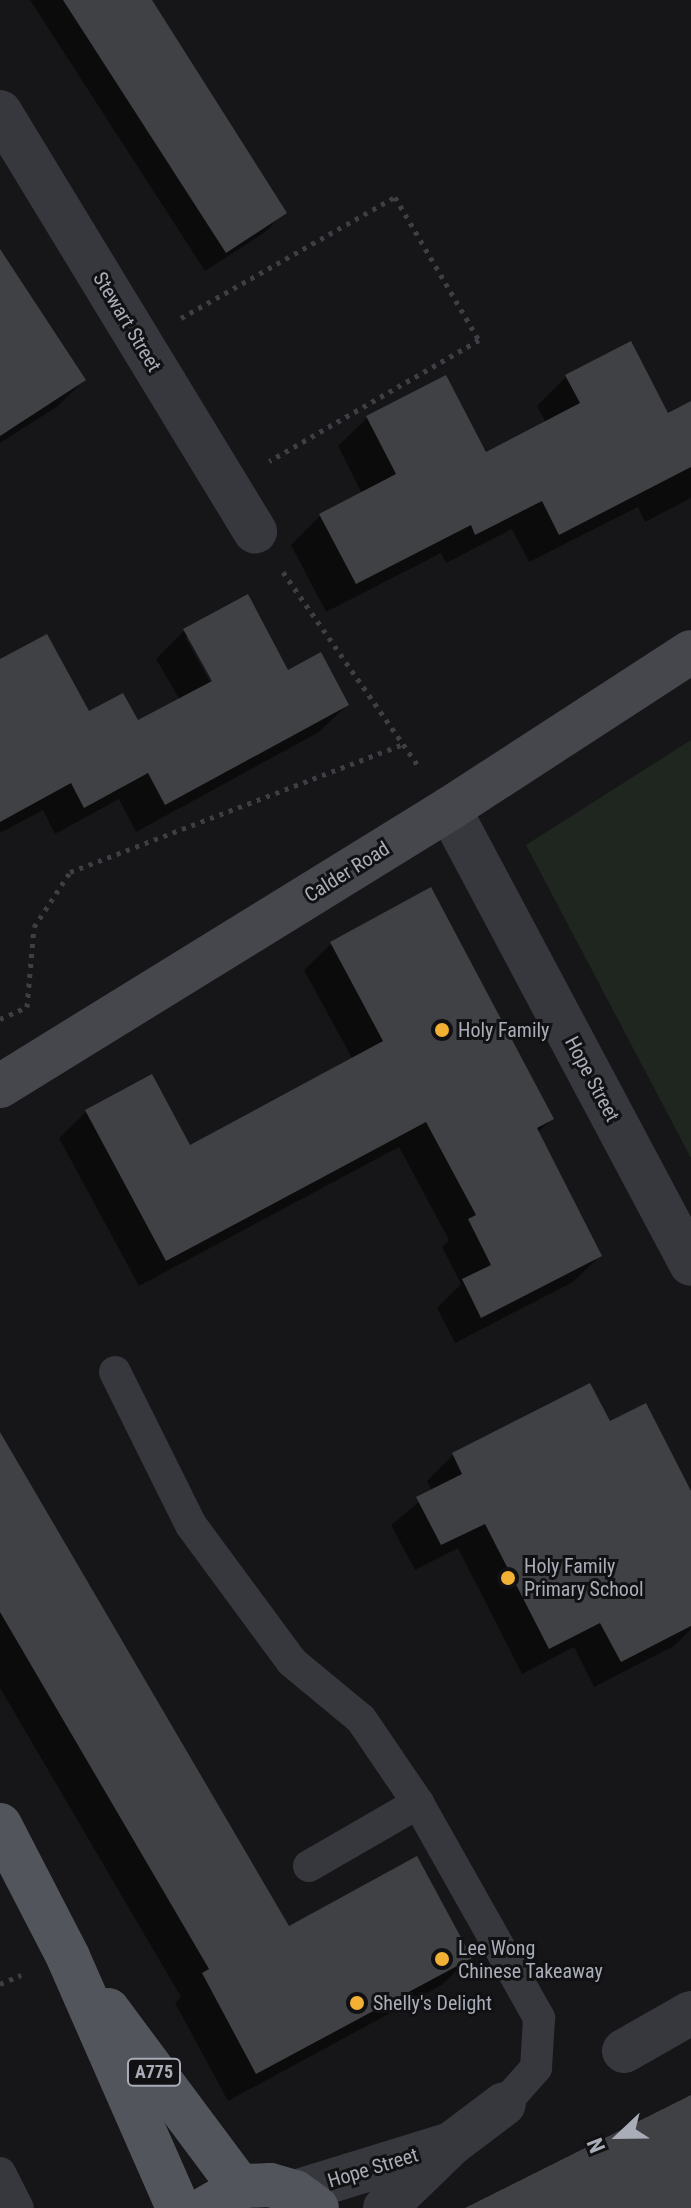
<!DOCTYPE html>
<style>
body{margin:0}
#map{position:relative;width:691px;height:2208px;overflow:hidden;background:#161618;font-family:"Roboto Condensed",sans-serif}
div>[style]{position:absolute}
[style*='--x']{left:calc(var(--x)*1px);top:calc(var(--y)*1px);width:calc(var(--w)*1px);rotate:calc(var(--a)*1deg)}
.green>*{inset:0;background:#1e261f}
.shadow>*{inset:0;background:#0007}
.building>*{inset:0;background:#404145}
.path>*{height:5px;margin-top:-2.5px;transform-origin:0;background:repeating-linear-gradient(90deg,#3d3f44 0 4px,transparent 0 10px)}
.lane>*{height:32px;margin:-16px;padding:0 16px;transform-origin:16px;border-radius:16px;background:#37383d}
.street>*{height:44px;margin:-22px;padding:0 22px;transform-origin:22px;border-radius:22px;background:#37383d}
.secondary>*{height:44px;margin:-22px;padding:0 22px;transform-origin:22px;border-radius:22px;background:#45474d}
.primary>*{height:44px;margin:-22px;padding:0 22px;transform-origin:22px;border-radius:22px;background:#53555c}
.dots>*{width:22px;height:22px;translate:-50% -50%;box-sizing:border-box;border:4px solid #111113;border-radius:50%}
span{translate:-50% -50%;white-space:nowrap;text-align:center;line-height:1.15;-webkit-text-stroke:6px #111113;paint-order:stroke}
.shield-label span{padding:2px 6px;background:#111113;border:2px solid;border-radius:6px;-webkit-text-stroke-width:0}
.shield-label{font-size:18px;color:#a8adb8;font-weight:700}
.street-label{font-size:20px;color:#a8adb8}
.poi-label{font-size:20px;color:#a8adb8}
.left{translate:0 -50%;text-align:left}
.north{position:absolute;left:579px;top:2096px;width:80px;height:80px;-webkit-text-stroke:6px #111113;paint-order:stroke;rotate:248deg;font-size:22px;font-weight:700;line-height:32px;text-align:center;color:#a8adb8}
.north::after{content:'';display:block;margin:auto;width:28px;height:36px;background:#a8adb8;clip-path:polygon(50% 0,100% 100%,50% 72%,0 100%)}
</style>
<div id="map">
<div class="green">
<i style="clip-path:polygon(691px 740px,691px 1158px,526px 845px)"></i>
</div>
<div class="shadow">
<i style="clip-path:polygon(30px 0,149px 0,284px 213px,264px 233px,205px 271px)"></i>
<i style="clip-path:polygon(0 253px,84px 380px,58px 406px,0 443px)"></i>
<i style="clip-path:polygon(566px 377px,667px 415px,691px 403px,691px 498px,645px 522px,638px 507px,529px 562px,512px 529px,446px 563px,441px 553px,326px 612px,291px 545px,321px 515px,362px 494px,338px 446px,368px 417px,485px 454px,546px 423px,537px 406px)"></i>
<i style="clip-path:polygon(evenodd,184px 631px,287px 672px,347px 705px,319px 732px,136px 832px,119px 799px,55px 834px,43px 810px,0 833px,0 661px,88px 714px,137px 723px,180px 700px,156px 659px,184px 631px,185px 637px,190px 637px,218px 689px,215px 691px,185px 637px)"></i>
<i style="clip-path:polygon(430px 890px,552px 1119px,537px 1133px,600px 1256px,573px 1282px,455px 1343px,437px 1308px,461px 1284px,442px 1247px,449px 1240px,399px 1147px,139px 1286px,59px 1138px,86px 1112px,151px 1077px,189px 1148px,353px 1060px,304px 970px,331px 944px)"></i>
<i style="clip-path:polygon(589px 1386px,609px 1424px,691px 1496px,691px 1629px,674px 1646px,594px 1687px,574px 1647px,522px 1674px,458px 1548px,415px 1570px,391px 1525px,432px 1491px,427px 1481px,453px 1455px)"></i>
<i style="clip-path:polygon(0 1495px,288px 1929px,470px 1957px,442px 1985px,228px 2101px,175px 2003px,181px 1997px,0 1688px)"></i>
</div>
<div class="building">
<i style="clip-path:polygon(63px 0,152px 0,287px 213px,226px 253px)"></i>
<i style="clip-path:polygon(0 249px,86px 380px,0 436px)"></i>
<i style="clip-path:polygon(631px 341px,668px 413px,691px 401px,691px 467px,559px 535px,542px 501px,475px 535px,471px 525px,356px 584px,319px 514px,396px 474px,366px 416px,446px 375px,486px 452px,580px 403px,565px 375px)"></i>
<i style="clip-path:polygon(248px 594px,288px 670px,321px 652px,349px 705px,165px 805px,148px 773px,84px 808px,71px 783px,0 822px,0 659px,47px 634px,89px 711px,123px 693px,138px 720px,212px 681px,183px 629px)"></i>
<i style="clip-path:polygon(431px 887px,554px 1119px,537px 1128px,602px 1256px,481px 1318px,462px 1279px,491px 1265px,468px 1219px,476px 1215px,426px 1122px,166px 1261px,85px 1110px,152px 1074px,190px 1145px,383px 1041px,330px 942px)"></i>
<i style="clip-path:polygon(590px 1383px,610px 1421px,646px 1403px,691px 1491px,691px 1626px,621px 1662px,600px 1623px,549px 1649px,485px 1524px,441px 1545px,416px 1497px,462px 1474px,452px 1453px)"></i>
<i style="clip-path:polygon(0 1432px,289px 1926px,417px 1856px,472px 1958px,256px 2074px,202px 1973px,209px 1969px,0 1612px)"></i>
<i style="clip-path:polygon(691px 2095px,691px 2208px,465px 2208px)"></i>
</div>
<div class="path">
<i style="--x:181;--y:318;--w:246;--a:-29.5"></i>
<i style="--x:395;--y:197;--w:166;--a:59.6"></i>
<i style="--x:479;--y:340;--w:242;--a:150"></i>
<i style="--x:283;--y:572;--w:238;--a:55.1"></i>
<i style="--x:0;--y:1019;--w:30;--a:-24"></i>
<i style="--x:27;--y:1007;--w:80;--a:-85"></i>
<i style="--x:34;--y:927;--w:66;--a:-56.8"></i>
<i style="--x:70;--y:872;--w:357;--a:-21"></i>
<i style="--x:0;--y:1984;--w:23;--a:-23"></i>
</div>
<div class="lane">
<i style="--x:115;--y:1372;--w:171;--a:63.6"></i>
<i style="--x:191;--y:1525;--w:170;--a:53.6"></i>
<i style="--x:292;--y:1662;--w:89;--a:39.6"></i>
<i style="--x:361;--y:1719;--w:102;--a:55.8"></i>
<i style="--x:418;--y:1803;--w:247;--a:60.6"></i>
<i style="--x:539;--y:2018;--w:50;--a:93.4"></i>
<i style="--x:536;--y:2068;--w:48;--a:131.6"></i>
<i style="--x:309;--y:1866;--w:126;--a:-30"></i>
<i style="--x:0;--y:2173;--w:39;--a:63"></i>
</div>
<div class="street">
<i style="--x:0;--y:112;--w:491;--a:58.7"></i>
<i style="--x:449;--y:809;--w:515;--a:61.99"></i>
<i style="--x:624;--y:2051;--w:77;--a:-29.6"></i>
<i style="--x:295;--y:2192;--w:163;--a:-17.1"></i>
<i style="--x:385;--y:2208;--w:92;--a:-44.1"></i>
<i style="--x:451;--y:2144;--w:66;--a:-37"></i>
</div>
<div class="secondary">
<i style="--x:0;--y:1086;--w:528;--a:-31.67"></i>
<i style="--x:449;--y:809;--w:288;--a:-33"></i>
</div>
<div class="primary">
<i style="--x:0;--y:1825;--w:148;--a:62.7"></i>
<i style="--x:68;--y:1957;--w:274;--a:66.3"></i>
<i style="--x:108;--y:2010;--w:221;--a:53.3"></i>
<i style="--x:206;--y:2208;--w:44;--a:-30.1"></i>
<i style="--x:244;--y:2186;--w:26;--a:-2"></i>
<i style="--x:270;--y:2185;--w:26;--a:16"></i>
<i style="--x:295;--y:2192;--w:27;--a:36"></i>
</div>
<div class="dots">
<i style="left:442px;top:1030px;background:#f2b134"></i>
<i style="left:508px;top:1578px;background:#f2b134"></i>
<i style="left:442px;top:1959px;background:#f2b134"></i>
<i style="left:357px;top:2003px;background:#f2b134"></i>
</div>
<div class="shield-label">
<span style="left:154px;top:2072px">A775</span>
</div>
<div class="street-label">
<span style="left:127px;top:322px;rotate:59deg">Stewart Street</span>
<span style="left:347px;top:872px;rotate:-32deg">Calder Road</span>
<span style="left:592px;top:1079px;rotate:62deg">Hope Street</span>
<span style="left:373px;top:2168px;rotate:-17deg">Hope Street</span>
</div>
<div class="poi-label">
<span class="left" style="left:458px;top:1030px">Holy Family</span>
<span class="left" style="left:524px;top:1578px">Holy Family<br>Primary School</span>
<span class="left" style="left:458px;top:1960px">Lee Wong<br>Chinese Takeaway</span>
<span class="left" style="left:373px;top:2003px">Shelly's Delight</span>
</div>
<div class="north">N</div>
</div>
